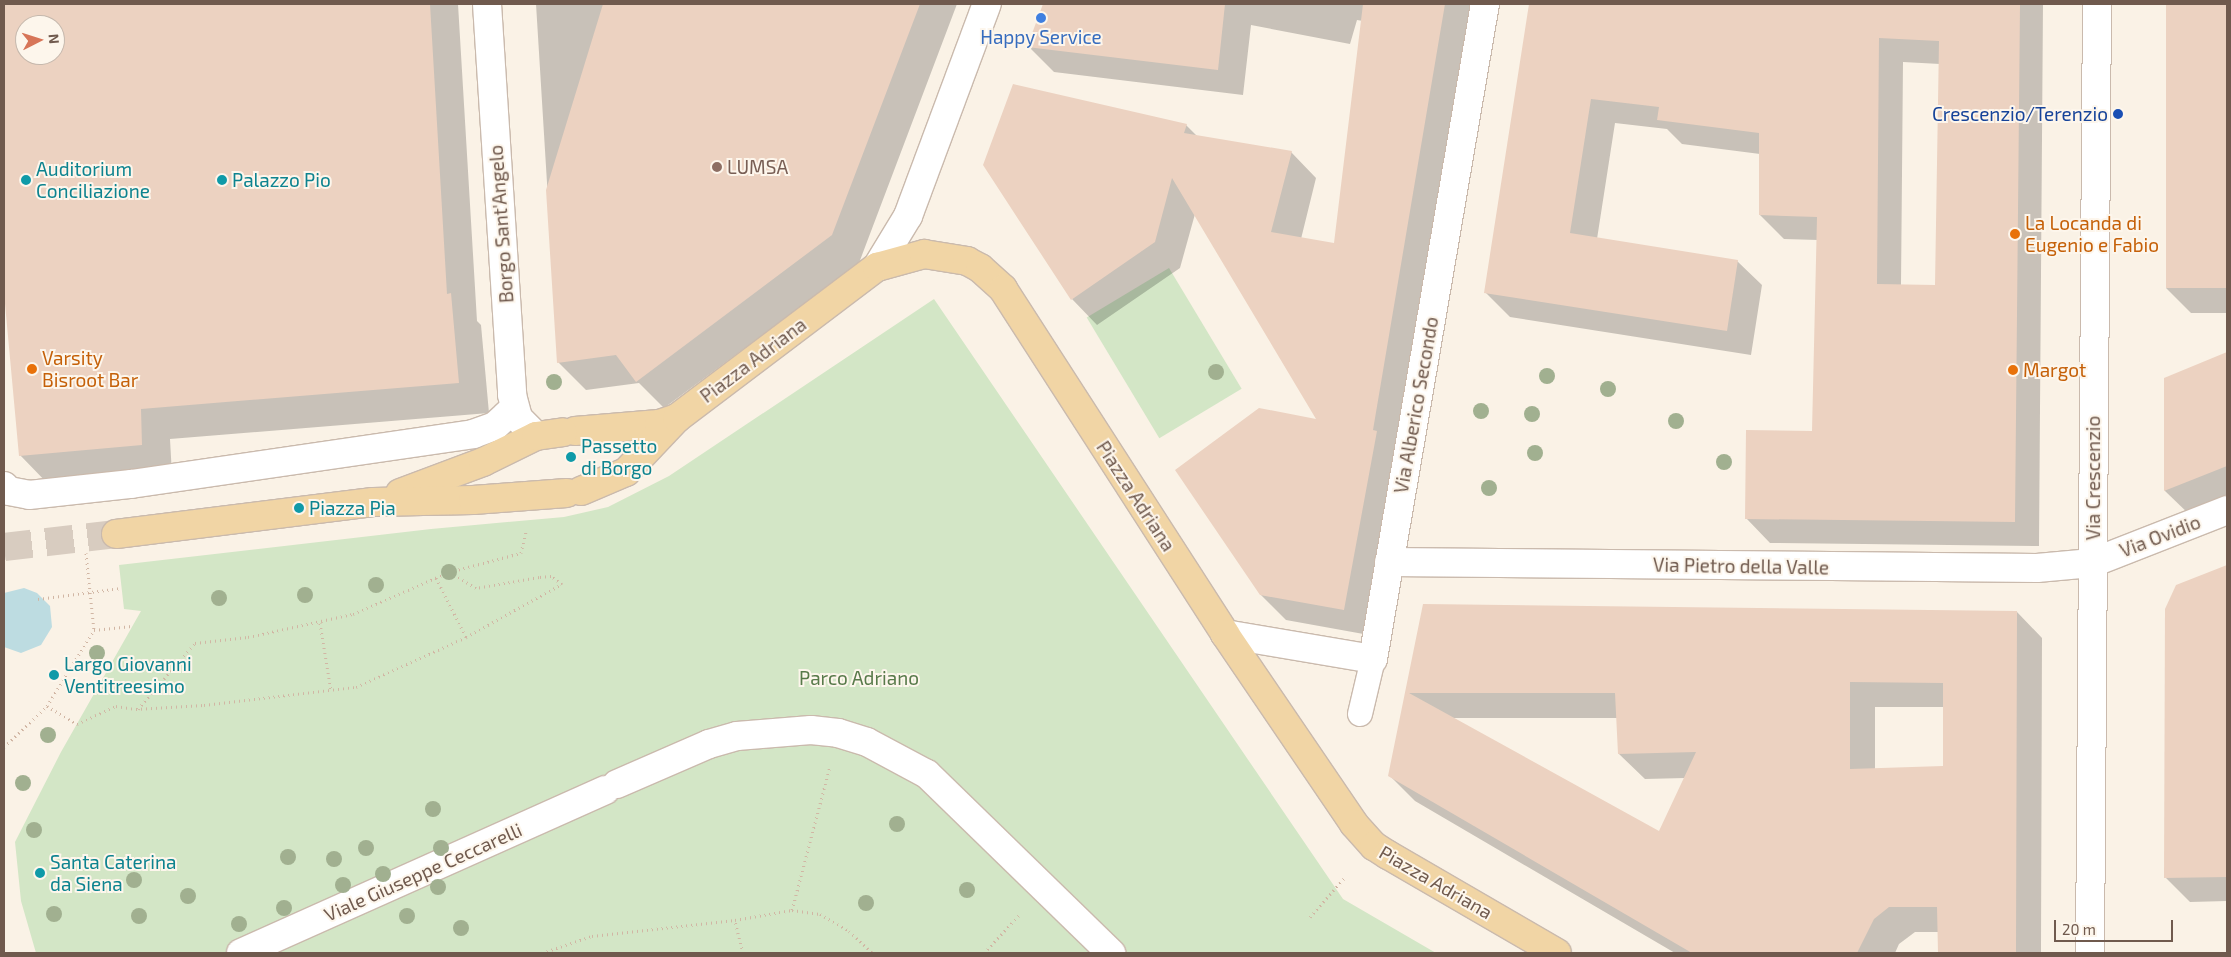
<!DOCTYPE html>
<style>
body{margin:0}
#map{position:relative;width:2231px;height:957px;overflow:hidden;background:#faf2e6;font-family:"Exo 2",sans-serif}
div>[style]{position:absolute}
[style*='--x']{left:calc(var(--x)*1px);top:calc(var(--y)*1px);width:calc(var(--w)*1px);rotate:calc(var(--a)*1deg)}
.green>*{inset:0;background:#d3e6c6;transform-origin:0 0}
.water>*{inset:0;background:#bddce1}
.shadow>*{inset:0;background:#0003}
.building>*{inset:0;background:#ecd2c1;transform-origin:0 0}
.primary-tunnel>*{height:28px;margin-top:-14px;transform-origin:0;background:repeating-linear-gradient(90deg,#d8ccc0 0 28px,transparent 0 42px)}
.path>*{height:3px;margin-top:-1.5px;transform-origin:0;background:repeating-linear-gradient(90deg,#d1b6a4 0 1px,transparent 0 5px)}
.roads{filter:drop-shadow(1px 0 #cabaad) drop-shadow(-1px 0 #cabaad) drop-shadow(0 1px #cabaad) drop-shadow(0 -1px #cabaad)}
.service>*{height:24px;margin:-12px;padding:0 12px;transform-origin:12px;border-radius:12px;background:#fff}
.pedestrian>*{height:28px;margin:-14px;padding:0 14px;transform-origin:14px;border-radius:14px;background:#fff}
.minor>*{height:28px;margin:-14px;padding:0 14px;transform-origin:14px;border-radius:14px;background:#fff}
.tertiary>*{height:28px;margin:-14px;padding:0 14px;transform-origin:14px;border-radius:14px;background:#fff}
.primary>*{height:28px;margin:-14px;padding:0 14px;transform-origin:14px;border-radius:14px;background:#f1d5a5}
.trees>*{width:16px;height:16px;margin:-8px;border-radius:50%;background:#a1b090}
.dots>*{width:14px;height:14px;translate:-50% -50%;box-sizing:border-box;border:2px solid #fdf6ec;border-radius:50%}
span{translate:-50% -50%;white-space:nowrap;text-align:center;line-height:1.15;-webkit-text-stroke:4px #fdf6ec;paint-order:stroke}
.shop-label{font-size:19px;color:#366cbe}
.transit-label{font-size:19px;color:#164399}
.right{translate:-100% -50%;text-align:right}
.education-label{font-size:19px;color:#785e54}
.left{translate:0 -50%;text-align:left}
.culture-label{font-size:19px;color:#0d838f}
.food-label{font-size:19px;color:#c56008}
.street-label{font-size:19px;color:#705a4e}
.park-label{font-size:19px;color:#587a4a}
.frame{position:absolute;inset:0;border:5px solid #705a4e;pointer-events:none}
.north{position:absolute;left:15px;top:15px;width:50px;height:50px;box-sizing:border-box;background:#fdf6ec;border:1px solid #c5b8ad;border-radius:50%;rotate:85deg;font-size:14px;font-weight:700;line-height:20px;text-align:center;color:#705a4e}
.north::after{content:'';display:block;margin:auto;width:18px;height:22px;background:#d77558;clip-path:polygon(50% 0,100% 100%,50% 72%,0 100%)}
.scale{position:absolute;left:2054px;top:920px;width:119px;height:22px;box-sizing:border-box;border:2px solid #705a4e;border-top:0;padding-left:6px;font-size:15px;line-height:18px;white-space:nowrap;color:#705a4e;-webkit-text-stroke:4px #fdf6ec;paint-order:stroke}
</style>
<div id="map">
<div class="green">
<i style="left:1169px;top:268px;width:141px;height:96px;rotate:59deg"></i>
<i style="clip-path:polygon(934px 299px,1343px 899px,1436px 953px,36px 953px,21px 901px,15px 842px,61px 752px,141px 611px,124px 609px,119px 565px,431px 529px,564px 517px,608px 507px,669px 476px)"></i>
</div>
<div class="water">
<i style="clip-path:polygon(24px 588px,37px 593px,50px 606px,52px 627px,41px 645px,21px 653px,4px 647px,4px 593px)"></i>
</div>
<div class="shadow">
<i style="clip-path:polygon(evenodd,4px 4px,458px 4px,477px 321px,481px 325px,489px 413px,170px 439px,172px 475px,50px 486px,20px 455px,4px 271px,4px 4px,25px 25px,55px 25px,55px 55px,25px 55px,25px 25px)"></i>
<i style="clip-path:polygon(536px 4px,957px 4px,859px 263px,664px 408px,639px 383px,586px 390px,558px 362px)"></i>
<i style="clip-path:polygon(1045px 4px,1474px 4px,1369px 635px,1286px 620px,1261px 595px,1319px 421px,1195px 214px,1180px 268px,1097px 325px,1072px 299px,1186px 125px,1197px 136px,1291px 152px,1316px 178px,1301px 239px,1335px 245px,1363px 21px,1357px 20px,1350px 44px,1251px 25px,1243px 95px,1054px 72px,1029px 47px)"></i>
<i style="clip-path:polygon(evenodd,1530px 4px,2043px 4px,2039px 546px,1770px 543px,1746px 518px,1814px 433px,1818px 240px,1784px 239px,1760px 215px,1760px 154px,1682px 144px,1667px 129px,1615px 123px,1597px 239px,1737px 261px,1762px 285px,1751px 355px,1510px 317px,1486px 293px,1530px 4px,1903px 62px,1940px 64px,1936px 286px,1901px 286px,1903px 62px)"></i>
<i style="clip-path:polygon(2168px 4px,2227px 4px,2227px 313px,2191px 313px,2166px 288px)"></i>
<i style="clip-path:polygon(2227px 353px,2227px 503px,2192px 517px,2165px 491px,2166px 379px)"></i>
<i style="clip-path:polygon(2227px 566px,2227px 797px,2213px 804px,2227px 803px,2227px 901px,2190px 902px,2166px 878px,2177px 586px)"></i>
<i style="clip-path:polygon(evenodd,1424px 606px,2017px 612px,2042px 638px,2041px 953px,1939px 953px,1939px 932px,1915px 932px,1899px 944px,1895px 953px,1675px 953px,1415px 801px,1389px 775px,1424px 606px,1875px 707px,1945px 707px,1945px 767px,1875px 769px,1875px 707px,1424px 606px,1452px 718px,1618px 718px,1619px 754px,1645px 779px,1685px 778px,1660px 833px,1452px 718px)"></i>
</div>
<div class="building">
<i style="clip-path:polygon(evenodd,4px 4px,430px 4px,447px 294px,451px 293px,459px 383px,141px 409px,142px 445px,19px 456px,4px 293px,4px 4px,25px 25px,55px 25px,55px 55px,25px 55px,25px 25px)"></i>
<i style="clip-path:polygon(603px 4px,920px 4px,832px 235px,636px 382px,616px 355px,557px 363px,546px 190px)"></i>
<i style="clip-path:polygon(1043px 4px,1225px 4px,1218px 70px,1027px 47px)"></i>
<i style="clip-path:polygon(1363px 4px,1445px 4px,1373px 430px,1377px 431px,1344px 610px,1260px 595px,1175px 470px,1259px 408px,1316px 419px,1172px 178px,1155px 242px,1071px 300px,983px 165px,1013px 84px,1187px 124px,1184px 133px,1292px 151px,1271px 232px,1334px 243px)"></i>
<i style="clip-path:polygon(evenodd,1529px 4px,2020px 4px,2015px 522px,1745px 519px,1746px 430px,1812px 431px,1817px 217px,1759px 215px,1759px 133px,1657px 120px,1659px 107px,1591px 99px,1570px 233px,1738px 260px,1727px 331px,1484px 293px,1529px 4px,1879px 38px,1939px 41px,1935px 285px,1877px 284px,1879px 38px)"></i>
<i style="left:2166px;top:4px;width:61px;height:284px"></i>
<i style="clip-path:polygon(2227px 352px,2227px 466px,2164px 491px,2164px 378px)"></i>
<i style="clip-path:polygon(2227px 565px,2227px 877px,2164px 878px,2165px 609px,2176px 585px)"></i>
<i style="clip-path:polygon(evenodd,1423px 604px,2017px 611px,2016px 953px,1938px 953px,1937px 907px,1889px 907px,1874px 919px,1857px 953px,1692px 953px,1388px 776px,1423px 604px,1850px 682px,1943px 683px,1943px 766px,1850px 769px,1850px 682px,1423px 604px,1409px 693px,1615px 693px,1618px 754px,1696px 752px,1659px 831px,1409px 693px)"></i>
</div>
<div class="primary-tunnel">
<i style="--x:4;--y:547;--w:113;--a:-6.6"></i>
</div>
<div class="path">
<i style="--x:86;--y:553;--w:77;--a:84.1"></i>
<i style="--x:436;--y:578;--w:66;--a:63"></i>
<i style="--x:38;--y:599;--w:84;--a:-7.5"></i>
<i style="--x:320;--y:623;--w:69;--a:80.8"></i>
<i style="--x:47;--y:706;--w:35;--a:31"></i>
<i style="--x:77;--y:724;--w:43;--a:-24.8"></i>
<i style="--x:116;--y:706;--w:20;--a:9"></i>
<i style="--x:136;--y:709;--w:68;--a:-3.4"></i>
<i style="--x:204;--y:705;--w:153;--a:-6.8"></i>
<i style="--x:356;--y:687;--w:121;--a:-24.4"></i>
<i style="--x:466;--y:637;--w:110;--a:-28.9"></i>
<i style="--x:562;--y:584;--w:14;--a:-144"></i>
<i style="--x:551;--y:576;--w:12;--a:175"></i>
<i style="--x:539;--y:577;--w:64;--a:170.1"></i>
<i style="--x:476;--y:588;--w:31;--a:-149"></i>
<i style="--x:138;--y:709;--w:87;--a:-49.2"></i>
<i style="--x:195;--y:643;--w:53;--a:-6.5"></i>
<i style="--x:248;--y:637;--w:107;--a:-12.4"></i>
<i style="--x:353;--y:614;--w:105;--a:-23.6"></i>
<i style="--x:449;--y:572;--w:74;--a:-14.8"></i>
<i style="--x:521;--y:553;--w:22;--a:-77"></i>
<i style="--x:4;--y:747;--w:59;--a:-43.6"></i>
<i style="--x:47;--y:706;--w:89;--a:-58.3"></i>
<i style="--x:94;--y:630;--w:38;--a:-6"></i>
<i style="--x:792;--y:910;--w:149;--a:-75.2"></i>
<i style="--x:1310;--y:917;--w:55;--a:-48.7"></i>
<i style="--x:542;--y:953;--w:53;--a:-18.8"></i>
<i style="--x:592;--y:936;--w:144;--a:-6.4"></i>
<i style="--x:743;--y:953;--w:34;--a:-104"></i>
<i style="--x:735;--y:920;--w:58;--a:-10"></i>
<i style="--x:792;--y:910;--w:28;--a:8"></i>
<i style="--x:820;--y:914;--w:34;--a:30"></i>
<i style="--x:849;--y:931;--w:33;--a:43"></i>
<i style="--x:984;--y:953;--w:54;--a:-47.2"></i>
</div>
<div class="roads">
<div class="service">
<i style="--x:1360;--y:714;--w:57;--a:-76.7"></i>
</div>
<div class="pedestrian">
<i style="--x:617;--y:784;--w:100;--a:-23.5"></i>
<i style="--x:709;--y:744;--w:29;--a:-16"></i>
<i style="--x:737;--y:736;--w:74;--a:-4.6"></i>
<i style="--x:811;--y:730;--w:27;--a:6"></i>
<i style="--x:838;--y:733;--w:30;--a:17"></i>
<i style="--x:867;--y:742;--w:68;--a:28.1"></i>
<i style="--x:927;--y:774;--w:257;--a:44.2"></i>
<i style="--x:241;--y:953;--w:399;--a:-24.1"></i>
</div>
<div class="minor">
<i style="--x:4;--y:486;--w:7;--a:45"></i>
<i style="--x:9;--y:491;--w:20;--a:11"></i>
<i style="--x:29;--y:495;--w:103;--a:-6.2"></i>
<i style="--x:131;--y:484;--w:346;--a:-8.3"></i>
<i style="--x:473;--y:434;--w:23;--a:-20"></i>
<i style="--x:495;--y:426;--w:26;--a:-43"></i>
<i style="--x:1389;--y:562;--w:648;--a:0.53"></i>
<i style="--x:2037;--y:568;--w:55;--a:-5.2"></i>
<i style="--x:2092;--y:563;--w:145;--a:-21.4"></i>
<i style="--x:1225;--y:634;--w:150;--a:9.6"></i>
<i style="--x:1373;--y:659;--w:665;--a:-80.3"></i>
</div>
<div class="tertiary">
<i style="--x:487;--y:4;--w:392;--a:86.3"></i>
<i style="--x:512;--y:395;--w:24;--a:75"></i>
<i style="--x:518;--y:418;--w:25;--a:45"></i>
<i style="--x:877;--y:267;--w:60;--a:-58.7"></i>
<i style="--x:908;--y:216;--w:226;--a:-69.6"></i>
<i style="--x:2090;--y:953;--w:949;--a:-89.58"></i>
</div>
<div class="primary">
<i style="--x:575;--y:431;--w:84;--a:-4.8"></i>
<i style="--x:659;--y:424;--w:19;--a:-18"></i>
<i style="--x:581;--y:491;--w:49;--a:-22.9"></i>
<i style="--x:626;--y:472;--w:74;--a:-46.6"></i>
<i style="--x:677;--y:418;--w:251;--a:-37.1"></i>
<i style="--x:877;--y:267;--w:49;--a:-15.5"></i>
<i style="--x:924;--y:254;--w:44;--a:9.2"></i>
<i style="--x:967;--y:261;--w:15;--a:28"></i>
<i style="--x:980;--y:268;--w:31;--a:42"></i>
<i style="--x:1003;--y:289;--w:410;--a:57.2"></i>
<i style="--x:1225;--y:634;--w:230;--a:55.8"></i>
<i style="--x:1354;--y:824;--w:30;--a:48"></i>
<i style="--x:1374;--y:846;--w:17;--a:33"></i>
<i style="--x:1388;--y:855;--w:195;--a:30.1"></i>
<i style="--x:400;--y:493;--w:89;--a:-20.5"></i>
<i style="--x:483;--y:462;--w:59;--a:-26.1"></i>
<i style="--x:536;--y:436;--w:27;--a:-8"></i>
<i style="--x:116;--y:534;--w:259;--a:-7.1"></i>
<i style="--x:373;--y:502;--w:100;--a:-1.1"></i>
<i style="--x:473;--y:500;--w:94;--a:-4.3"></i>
</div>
</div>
<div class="trees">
<i style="left:1216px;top:372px"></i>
<i style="left:1547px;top:376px"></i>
<i style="left:554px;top:382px"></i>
<i style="left:1608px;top:389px"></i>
<i style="left:1481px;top:411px"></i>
<i style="left:1532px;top:414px"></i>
<i style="left:1676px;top:421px"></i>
<i style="left:1535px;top:453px"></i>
<i style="left:1724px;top:462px"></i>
<i style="left:1489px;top:488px"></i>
<i style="left:449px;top:572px"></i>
<i style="left:376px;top:585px"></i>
<i style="left:305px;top:595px"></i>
<i style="left:219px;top:598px"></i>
<i style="left:97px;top:653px"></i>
<i style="left:48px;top:735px"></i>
<i style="left:23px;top:783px"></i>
<i style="left:433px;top:809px"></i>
<i style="left:897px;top:824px"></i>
<i style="left:34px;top:830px"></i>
<i style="left:366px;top:848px"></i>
<i style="left:441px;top:848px"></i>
<i style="left:288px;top:857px"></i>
<i style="left:334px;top:859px"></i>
<i style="left:383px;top:874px"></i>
<i style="left:134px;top:880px"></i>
<i style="left:343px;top:885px"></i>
<i style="left:438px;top:887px"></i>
<i style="left:967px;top:890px"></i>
<i style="left:188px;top:896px"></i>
<i style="left:866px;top:903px"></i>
<i style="left:284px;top:908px"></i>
<i style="left:54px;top:914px"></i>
<i style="left:139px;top:916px"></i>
<i style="left:407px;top:916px"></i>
<i style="left:239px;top:924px"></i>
<i style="left:461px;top:928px"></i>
</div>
<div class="dots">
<i style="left:1041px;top:18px;background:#3f7fe0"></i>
<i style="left:2118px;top:114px;background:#1a4fb4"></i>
<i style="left:717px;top:167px;background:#8d6e63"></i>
<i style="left:26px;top:180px;background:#0f9aa8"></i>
<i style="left:222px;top:180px;background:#0f9aa8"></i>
<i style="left:2015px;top:234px;background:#e8710a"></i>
<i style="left:32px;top:369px;background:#e8710a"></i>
<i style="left:2013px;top:370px;background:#e8710a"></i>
<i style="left:571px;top:457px;background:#0f9aa8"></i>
<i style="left:299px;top:508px;background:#0f9aa8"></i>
<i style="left:54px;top:675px;background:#0f9aa8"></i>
<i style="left:40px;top:873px;background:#0f9aa8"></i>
</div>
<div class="shop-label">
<span style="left:1041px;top:37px">Happy Service</span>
</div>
<div class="transit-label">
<span class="right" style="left:2108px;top:114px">Crescenzio/Terenzio</span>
</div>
<div class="education-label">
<span class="left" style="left:727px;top:167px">LUMSA</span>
</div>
<div class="culture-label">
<span class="left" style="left:36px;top:180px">Auditorium<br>Conciliazione</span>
<span class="left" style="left:232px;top:180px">Palazzo Pio</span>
<span class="left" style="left:581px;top:457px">Passetto<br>di Borgo</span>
<span class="left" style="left:309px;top:508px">Piazza Pia</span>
<span class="left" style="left:64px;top:675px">Largo Giovanni<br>Ventitreesimo</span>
<span class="left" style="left:50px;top:873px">Santa Caterina<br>da Siena</span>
</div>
<div class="food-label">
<span class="left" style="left:2025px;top:234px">La Locanda di<br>Eugenio e Fabio</span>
<span class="left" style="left:42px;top:369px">Varsity<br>Bisroot Bar</span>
<span class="left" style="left:2023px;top:370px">Margot</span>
</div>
<div class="street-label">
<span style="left:501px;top:224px;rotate:-94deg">Borgo Sant'Angelo</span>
<span style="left:753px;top:360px;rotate:-37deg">Piazza Adriana</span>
<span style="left:1416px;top:405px;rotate:-80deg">Via Alberico Secondo</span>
<span style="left:2093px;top:478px;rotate:-90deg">Via Crescenzio</span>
<span style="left:1136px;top:496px;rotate:57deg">Piazza Adriana</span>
<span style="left:2160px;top:536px;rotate:-21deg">Via Ovidio</span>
<span style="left:1741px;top:566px;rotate:1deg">Via Pietro della Valle</span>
<span style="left:423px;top:872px;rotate:-24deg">Viale Giuseppe Ceccarelli</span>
<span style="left:1436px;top:882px;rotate:30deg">Piazza Adriana</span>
</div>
<div class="park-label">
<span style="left:859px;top:678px">Parco Adriano</span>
</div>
<div class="frame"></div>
<div class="north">N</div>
<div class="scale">20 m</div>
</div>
